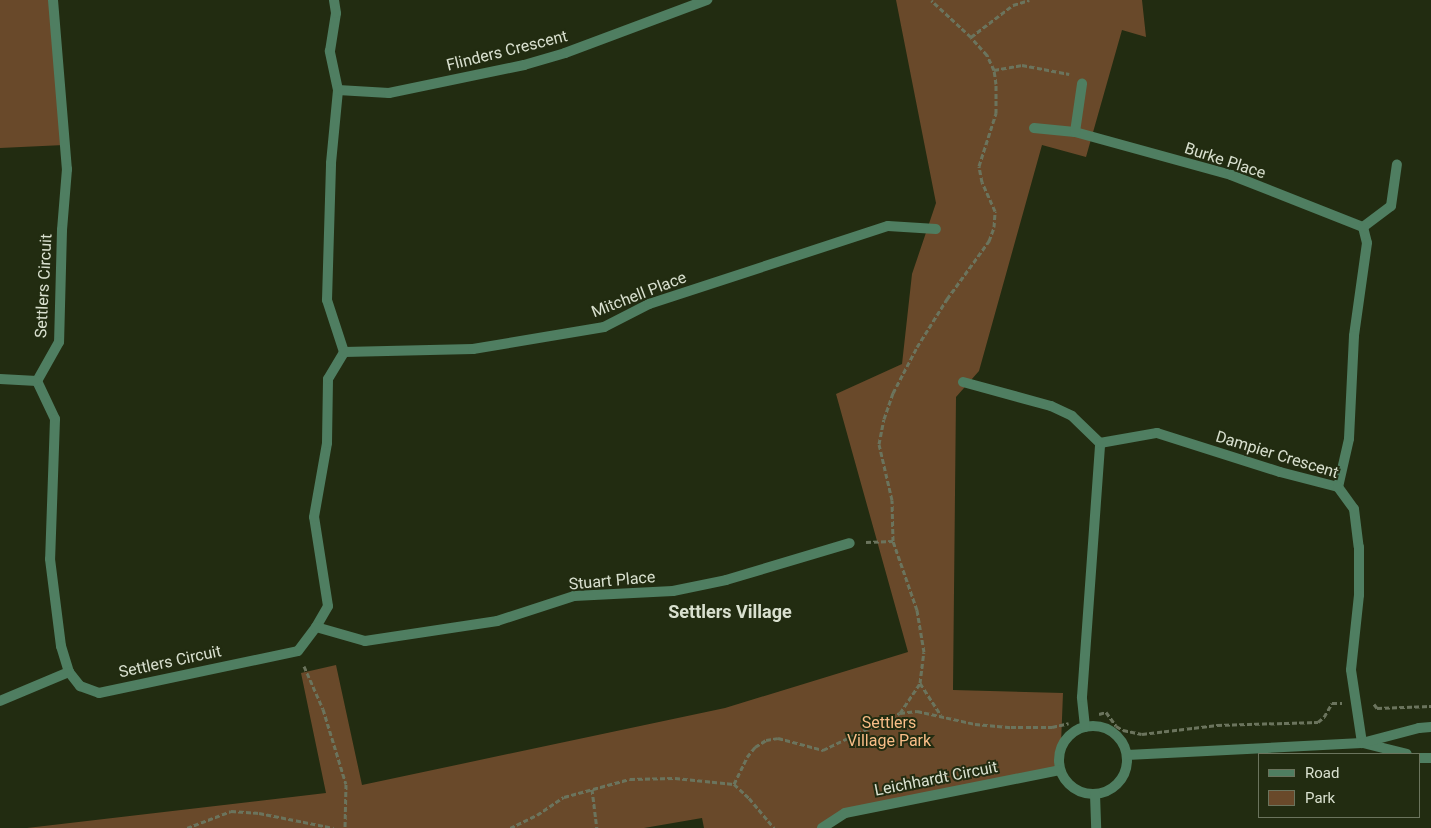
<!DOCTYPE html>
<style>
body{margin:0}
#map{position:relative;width:1431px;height:828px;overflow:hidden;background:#222c11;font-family:Roboto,sans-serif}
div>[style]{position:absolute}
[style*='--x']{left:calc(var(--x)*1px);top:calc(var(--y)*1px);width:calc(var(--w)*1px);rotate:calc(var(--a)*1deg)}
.green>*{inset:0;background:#69492a}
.path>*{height:3px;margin-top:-1.5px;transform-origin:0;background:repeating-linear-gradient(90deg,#6b745d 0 5px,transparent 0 7.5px)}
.street>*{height:10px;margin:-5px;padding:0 5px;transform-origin:5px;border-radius:5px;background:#4f7e61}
.street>.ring{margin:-5px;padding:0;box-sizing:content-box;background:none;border:10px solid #4f7e61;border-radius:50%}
span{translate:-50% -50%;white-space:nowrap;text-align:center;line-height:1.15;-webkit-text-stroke:4px #222c11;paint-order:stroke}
.street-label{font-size:16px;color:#d9e0cf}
.park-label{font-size:16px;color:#f8bd87}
.neighbourhood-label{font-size:18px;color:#d9e0cf;font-weight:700}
.legend{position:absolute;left:1258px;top:753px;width:162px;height:65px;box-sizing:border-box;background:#222c11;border:1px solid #6b745d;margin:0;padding:6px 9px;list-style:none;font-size:15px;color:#d9e0cf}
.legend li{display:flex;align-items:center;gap:10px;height:25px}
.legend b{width:25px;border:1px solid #6b745d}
</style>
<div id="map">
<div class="green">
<i style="clip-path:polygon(0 0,53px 0,64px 145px,0 148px)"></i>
<i style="clip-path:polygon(896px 0,1142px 0,1146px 37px,1122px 30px,1086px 157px,1042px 145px,979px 371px,956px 397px,953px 690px,1063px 693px,1060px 770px,845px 813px,822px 828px,704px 828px,702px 818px,644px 828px,27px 828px,326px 793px,301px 673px,336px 665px,362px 785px,725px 708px,908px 652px,836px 394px,902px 364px,912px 274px,936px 203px)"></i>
</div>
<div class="path">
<i style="--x:971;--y:37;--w:53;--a:-37.3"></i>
<i style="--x:1013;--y:5;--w:17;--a:-17"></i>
<i style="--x:994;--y:70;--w:28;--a:-10"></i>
<i style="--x:1022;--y:65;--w:48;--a:10.8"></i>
<i style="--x:866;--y:542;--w:27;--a:-2"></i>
<i style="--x:304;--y:666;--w:47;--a:66.2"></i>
<i style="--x:323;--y:709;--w:78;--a:73"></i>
<i style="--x:346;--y:784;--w:44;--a:91.3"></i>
<i style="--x:920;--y:683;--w:38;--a:57"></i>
<i style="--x:1374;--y:704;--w:5;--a:53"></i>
<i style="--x:1377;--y:708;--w:54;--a:-2.1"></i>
<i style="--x:900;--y:713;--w:36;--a:-56"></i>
<i style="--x:920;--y:683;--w:31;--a:-83"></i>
<i style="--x:924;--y:652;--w:43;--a:-99.5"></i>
<i style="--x:917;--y:610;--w:73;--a:-109.2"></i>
<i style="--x:893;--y:541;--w:41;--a:-91.4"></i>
<i style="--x:892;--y:500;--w:57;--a:-103.1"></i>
<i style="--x:879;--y:444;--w:25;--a:-79"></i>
<i style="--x:884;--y:419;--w:28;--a:-71"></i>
<i style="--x:893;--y:393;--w:52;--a:-62.4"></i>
<i style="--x:917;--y:347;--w:57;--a:-58"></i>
<i style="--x:947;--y:299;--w:72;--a:-54.1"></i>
<i style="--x:989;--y:241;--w:15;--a:-70"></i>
<i style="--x:994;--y:227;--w:16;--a:-86"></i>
<i style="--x:995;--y:211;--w:32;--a:-114"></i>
<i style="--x:982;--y:182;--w:16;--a:-101"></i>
<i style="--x:979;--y:166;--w:56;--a:-72.2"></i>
<i style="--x:996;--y:113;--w:29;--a:-90"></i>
<i style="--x:996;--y:84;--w:14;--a:-98"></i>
<i style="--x:994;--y:70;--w:17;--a:-115"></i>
<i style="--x:987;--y:55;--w:24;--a:-132"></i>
<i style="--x:971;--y:37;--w:54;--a:-137.2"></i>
<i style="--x:1099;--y:714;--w:7;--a:-16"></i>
<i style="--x:1106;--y:712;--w:17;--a:54"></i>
<i style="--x:1116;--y:726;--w:8;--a:30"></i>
<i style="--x:1123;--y:730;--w:19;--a:12"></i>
<i style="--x:1142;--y:734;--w:76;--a:-6.8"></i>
<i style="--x:1217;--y:725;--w:101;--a:-1.7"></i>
<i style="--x:1318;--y:722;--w:8;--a:-40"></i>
<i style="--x:1324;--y:717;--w:16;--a:-60"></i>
<i style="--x:1332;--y:703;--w:10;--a:0"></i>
<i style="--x:734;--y:784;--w:30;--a:-64"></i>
<i style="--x:747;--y:757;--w:13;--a:-51"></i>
<i style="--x:755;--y:747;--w:13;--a:-32"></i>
<i style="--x:766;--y:740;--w:12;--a:-9"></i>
<i style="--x:778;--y:738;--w:47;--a:14.9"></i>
<i style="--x:823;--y:750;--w:85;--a:-25.7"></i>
<i style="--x:900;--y:713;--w:17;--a:-7"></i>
<i style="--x:917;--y:711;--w:59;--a:12.6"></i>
<i style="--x:975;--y:724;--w:36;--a:5"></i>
<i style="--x:1011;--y:727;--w:41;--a:0"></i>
<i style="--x:1052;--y:727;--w:17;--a:-13"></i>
<i style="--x:592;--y:789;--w:39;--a:83"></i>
<i style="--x:187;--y:828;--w:47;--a:-21.1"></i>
<i style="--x:231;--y:811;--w:28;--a:4"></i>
<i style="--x:259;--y:813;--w:76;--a:11.3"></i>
<i style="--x:510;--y:828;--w:30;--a:-26"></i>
<i style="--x:537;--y:815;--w:32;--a:-34"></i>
<i style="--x:564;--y:797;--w:68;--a:-15.3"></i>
<i style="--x:630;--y:779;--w:45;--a:-1.3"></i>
<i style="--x:675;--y:778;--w:59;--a:5.8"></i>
<i style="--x:734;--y:784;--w:21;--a:43"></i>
<i style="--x:749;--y:798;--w:39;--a:50"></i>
</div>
<div class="street">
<i style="--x:53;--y:0;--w:170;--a:85.3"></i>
<i style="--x:67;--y:169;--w:61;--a:94.7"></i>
<i style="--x:62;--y:230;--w:112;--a:91.5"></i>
<i style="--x:59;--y:342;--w:45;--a:119.4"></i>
<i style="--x:37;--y:381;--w:42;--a:64.7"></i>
<i style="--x:55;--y:419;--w:140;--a:92"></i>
<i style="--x:50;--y:559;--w:88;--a:82.8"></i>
<i style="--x:61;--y:646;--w:27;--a:73"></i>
<i style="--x:69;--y:672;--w:18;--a:52"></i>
<i style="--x:80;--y:686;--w:20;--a:20"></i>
<i style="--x:99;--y:693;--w:203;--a:-11.9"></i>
<i style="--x:298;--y:651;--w:30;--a:-53"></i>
<i style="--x:316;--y:627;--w:24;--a:-60"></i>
<i style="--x:328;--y:606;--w:90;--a:-98.9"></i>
<i style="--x:314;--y:517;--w:75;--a:-80"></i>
<i style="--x:327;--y:443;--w:64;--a:-89.1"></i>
<i style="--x:328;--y:379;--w:31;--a:-59"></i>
<i style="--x:344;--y:352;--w:55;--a:-108.1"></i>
<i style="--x:327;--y:300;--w:137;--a:-88.3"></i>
<i style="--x:331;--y:163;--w:73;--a:-84.5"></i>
<i style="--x:338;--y:90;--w:40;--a:-102"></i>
<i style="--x:330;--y:51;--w:38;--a:-81"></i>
<i style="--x:336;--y:13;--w:13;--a:-99"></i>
<i style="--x:338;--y:90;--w:51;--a:3.4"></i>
<i style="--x:389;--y:93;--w:138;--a:-11.7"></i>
<i style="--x:524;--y:65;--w:43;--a:-16.3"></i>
<i style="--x:565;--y:53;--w:152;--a:-20.5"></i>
<i style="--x:1034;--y:128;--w:41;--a:5.6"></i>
<i style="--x:1075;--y:132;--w:162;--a:15.4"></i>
<i style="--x:1231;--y:175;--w:142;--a:21.5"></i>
<i style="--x:1363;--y:227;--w:16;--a:76"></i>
<i style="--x:1367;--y:243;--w:94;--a:98"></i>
<i style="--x:1354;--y:336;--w:103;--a:92.8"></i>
<i style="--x:1349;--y:439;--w:49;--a:102.9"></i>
<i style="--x:1075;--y:132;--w:49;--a:-81.7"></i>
<i style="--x:1363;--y:227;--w:35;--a:-37"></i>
<i style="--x:1391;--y:206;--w:42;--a:-81.9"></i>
<i style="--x:344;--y:352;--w:129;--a:-1.3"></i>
<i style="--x:473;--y:349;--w:133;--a:-9.5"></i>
<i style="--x:604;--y:327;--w:51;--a:-27.1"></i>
<i style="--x:649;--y:304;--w:251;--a:-18.1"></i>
<i style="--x:888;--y:226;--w:48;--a:3.6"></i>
<i style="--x:0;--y:379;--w:37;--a:3"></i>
<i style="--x:963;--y:382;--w:91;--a:15.3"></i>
<i style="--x:1051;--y:406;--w:23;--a:25"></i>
<i style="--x:1072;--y:416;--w:39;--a:44"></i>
<i style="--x:316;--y:627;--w:51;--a:15.9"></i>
<i style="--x:365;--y:641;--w:134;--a:-8.6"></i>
<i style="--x:497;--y:621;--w:81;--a:-18"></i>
<i style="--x:574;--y:596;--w:99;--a:-2.9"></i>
<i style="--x:673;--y:591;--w:54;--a:-11.7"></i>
<i style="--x:726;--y:580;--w:129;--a:-16.6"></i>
<i style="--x:0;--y:701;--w:75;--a:-22.8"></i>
<i class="ring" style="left:1059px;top:726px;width:58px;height:58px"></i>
<i style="--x:1085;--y:727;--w:30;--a:-96"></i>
<i style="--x:1082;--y:697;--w:255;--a:-85.9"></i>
<i style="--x:1100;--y:443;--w:58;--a:-10"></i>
<i style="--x:1157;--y:433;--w:129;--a:17.6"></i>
<i style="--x:1280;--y:472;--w:60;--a:14.5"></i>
<i style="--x:1338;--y:487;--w:27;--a:54"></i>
<i style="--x:1354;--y:509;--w:38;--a:83"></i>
<i style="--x:1359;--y:547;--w:48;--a:90"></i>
<i style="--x:1359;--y:595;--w:75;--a:96.1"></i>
<i style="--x:1351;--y:670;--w:74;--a:81.4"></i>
<i style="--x:1363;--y:743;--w:45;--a:14"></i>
<i style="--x:1127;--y:755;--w:235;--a:-2.9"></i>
<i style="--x:1362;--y:743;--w:59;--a:-14.7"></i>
<i style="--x:1419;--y:728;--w:12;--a:-5"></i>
<i style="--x:1420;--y:758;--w:11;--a:0"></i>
<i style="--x:1095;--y:794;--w:34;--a:88"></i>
<i style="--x:822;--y:828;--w:27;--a:-33"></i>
<i style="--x:845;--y:813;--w:219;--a:-11.3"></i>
</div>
<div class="street-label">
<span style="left:507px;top:51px;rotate:-14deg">Flinders Crescent</span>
<span style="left:1225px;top:161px;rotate:18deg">Burke Place</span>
<span style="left:44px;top:286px;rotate:-87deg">Settlers Circuit</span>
<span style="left:639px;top:295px;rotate:-21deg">Mitchell Place</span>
<span style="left:1277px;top:455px;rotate:17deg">Dampier Crescent</span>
<span style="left:612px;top:581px;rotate:-5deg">Stuart Place</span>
<span style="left:170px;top:662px;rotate:-12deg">Settlers Circuit</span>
<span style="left:936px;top:779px;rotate:-11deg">Leichhardt Circuit</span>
</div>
<div class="park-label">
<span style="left:889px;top:732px">Settlers<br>Village Park</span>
</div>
<div class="neighbourhood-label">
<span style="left:730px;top:612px">Settlers Village</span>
</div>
<ul class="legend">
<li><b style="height:6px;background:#4f7e61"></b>Road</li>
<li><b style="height:14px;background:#69492a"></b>Park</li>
</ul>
</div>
